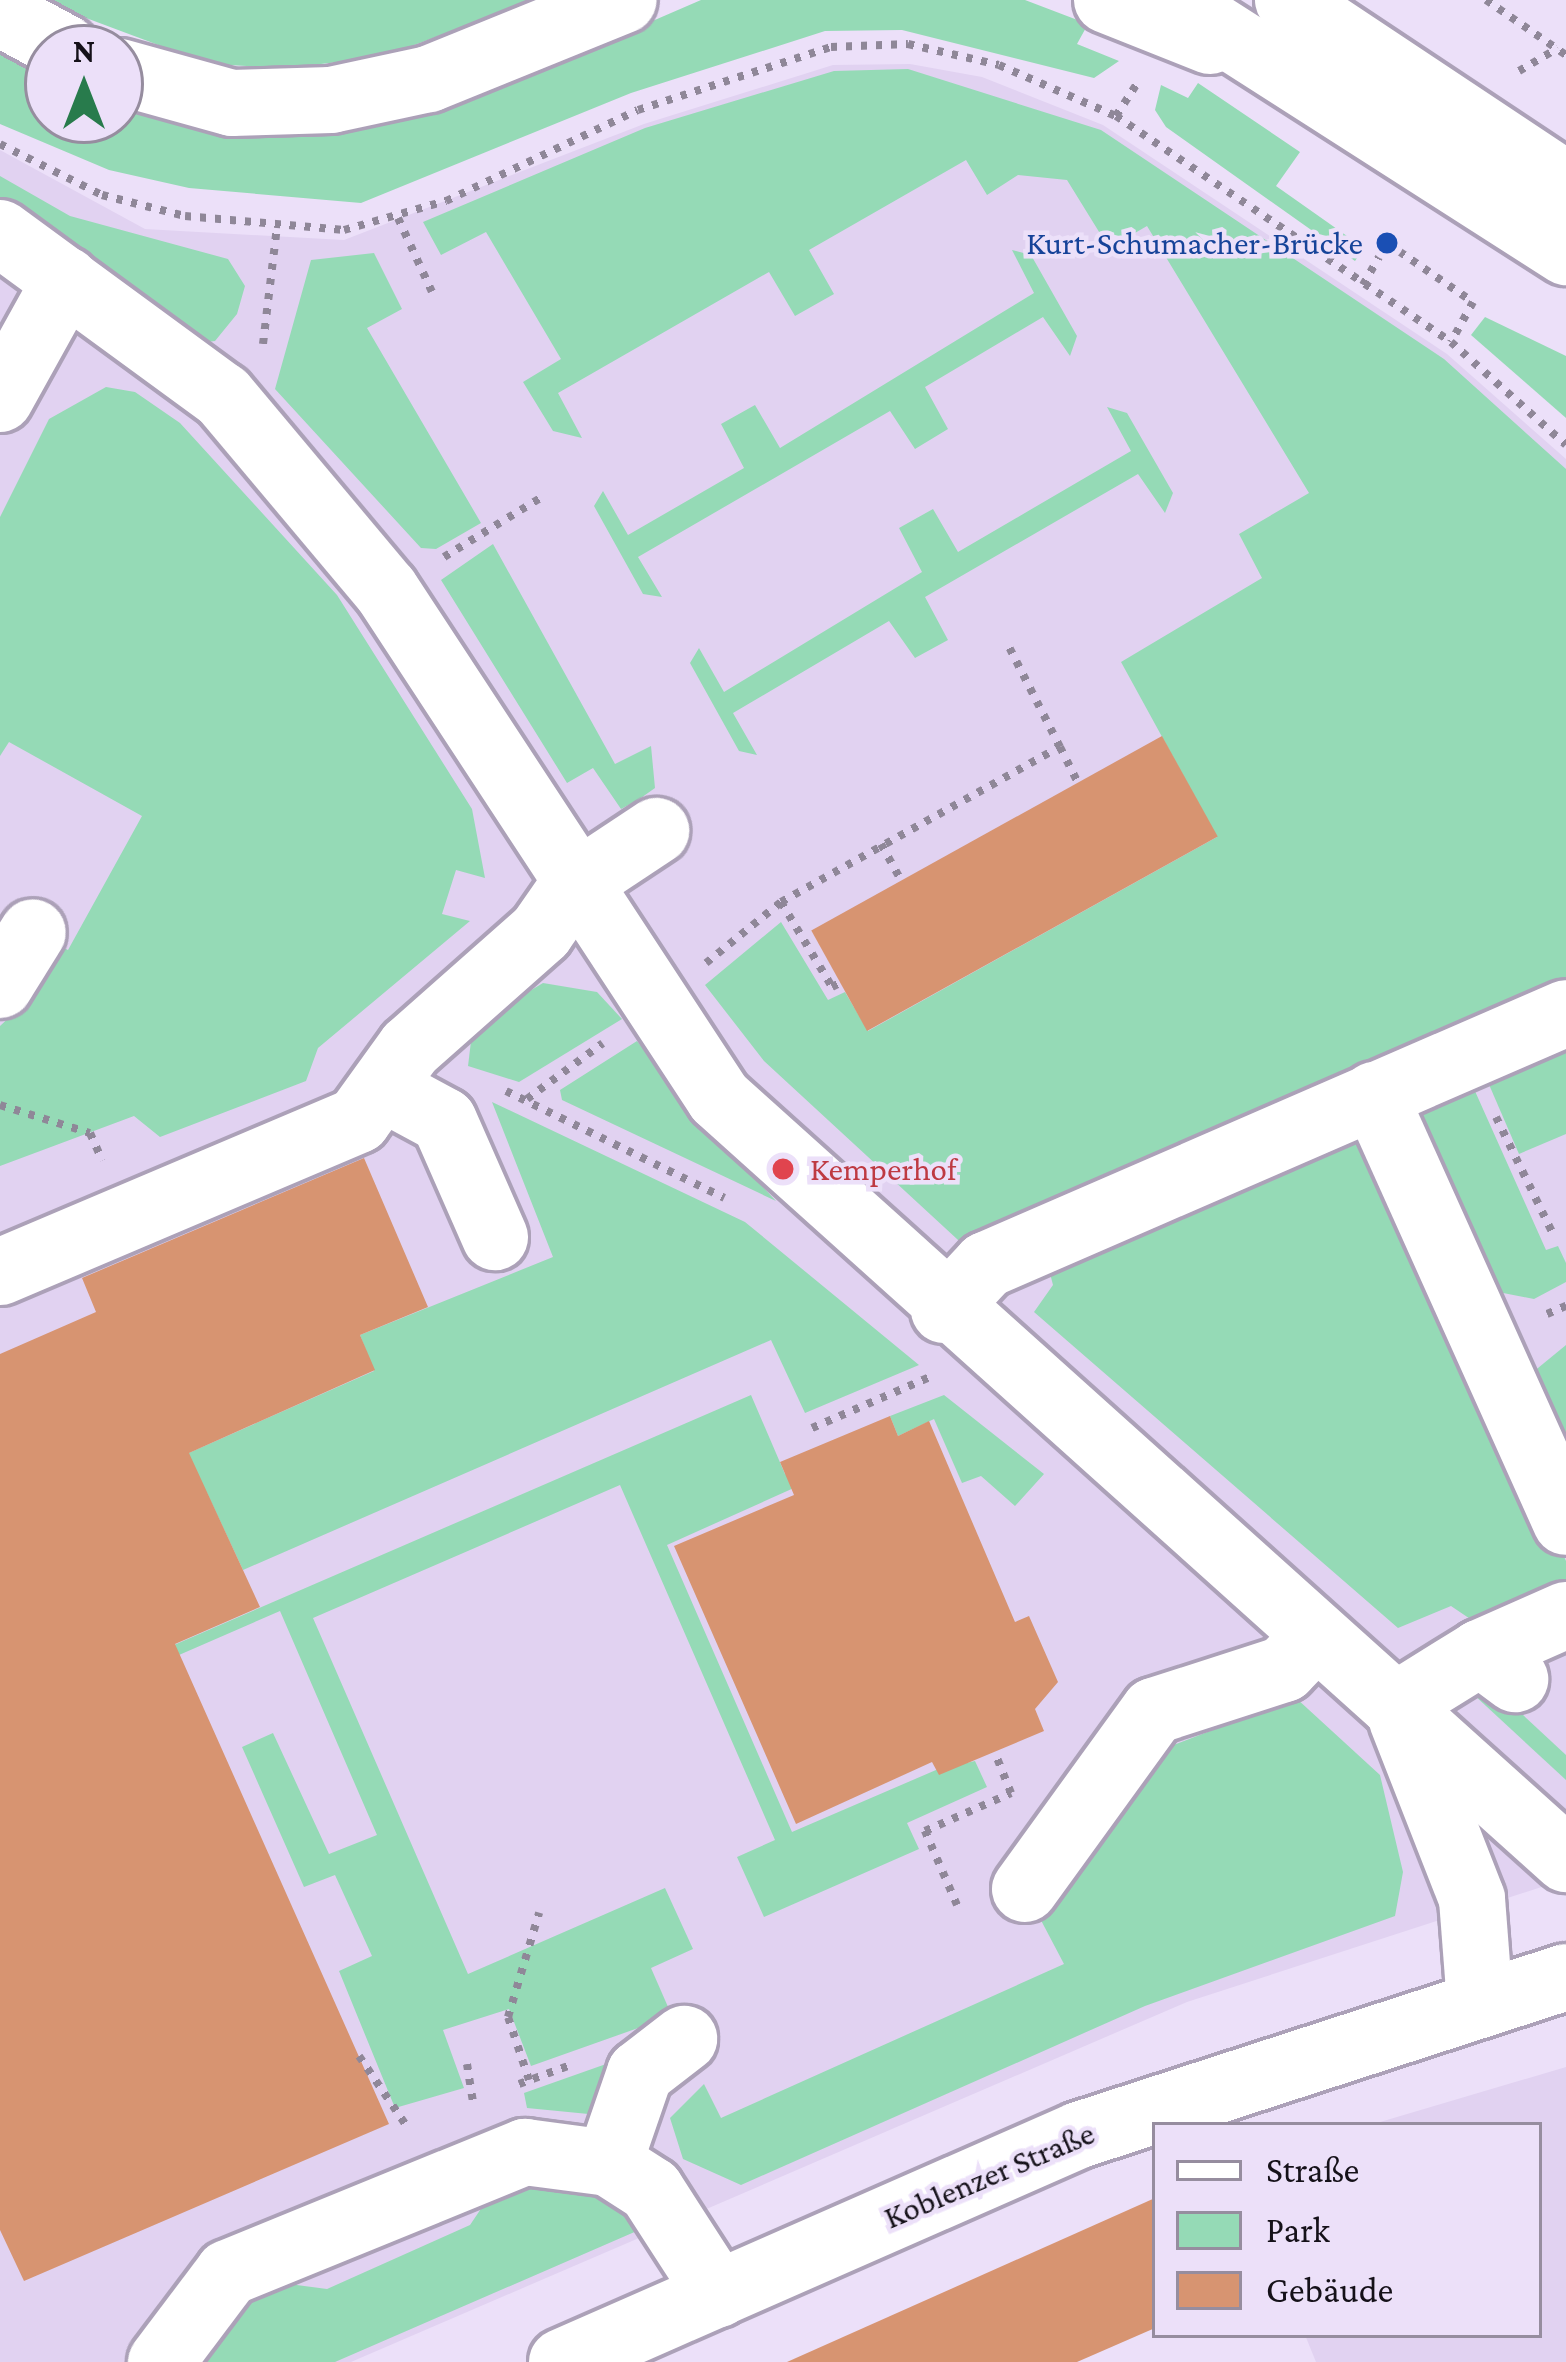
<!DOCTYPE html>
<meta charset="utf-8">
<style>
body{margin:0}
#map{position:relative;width:1566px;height:2362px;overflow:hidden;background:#ece0f9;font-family:"Crimson Pro",serif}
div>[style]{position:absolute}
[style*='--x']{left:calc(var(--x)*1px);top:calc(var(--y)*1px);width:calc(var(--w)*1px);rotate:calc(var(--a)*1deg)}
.built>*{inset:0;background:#e1d2f1}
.green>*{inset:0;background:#95dab6}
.building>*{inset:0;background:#d79471;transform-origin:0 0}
.path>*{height:8px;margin-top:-4px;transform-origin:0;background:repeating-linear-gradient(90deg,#8f8798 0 6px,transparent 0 15px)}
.roads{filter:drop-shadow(3px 0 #aca1b8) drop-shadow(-3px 0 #aca1b8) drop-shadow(0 3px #aca1b8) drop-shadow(0 -3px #aca1b8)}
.minor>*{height:66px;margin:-33px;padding:0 33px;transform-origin:33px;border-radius:33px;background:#fff}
.major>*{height:66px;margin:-33px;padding:0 33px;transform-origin:33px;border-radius:33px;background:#fff}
.dots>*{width:33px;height:33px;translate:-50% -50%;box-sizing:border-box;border:6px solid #ece0f9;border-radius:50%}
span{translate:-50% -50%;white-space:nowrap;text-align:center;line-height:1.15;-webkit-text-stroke:9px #ece0f9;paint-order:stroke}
.transit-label{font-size:33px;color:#164399}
.right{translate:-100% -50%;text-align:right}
.health-label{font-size:33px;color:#be3a42}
.left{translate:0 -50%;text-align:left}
.street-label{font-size:33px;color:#151119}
.legend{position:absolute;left:1152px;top:2122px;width:390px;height:216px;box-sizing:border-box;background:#ece0f9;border:3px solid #968d9f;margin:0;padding:15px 21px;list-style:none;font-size:36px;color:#151119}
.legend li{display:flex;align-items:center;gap:24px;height:60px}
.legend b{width:60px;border:3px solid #968d9f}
.north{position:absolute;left:24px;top:24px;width:120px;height:120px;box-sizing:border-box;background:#ece0f9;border:3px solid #968d9f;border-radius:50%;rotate:0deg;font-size:33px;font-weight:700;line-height:48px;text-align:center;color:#151119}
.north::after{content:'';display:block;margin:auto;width:42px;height:54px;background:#287b4c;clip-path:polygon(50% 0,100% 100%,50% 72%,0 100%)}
</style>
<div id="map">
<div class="built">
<i style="clip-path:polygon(910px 64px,982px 77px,1103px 125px,1447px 354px,1566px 459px,1566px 1879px,1187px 2002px,351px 2362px,0 2362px,0 150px,145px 229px,344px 240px,644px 124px,833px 65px)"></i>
<i style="clip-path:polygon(1566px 2067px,1566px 2362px,1316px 2362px,1305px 2335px,1539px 2335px,1539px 2125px,1370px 2125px)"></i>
</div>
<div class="green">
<i style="clip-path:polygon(38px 0,536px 0,382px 57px,286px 68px,209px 64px)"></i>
<i style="clip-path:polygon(701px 0,1025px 0,1088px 24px,1077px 44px,1119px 61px,1094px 78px,902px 30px,825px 31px,631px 93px,361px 203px,189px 188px,109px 170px,0 124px,0 41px,48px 65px,48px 120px,120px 120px,120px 97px,320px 131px,470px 100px)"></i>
<i style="clip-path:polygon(908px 69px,1101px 130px,1444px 359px,1566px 469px,1566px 993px,970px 1251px,764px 1061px,705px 985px,781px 922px,828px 1000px,845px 992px,868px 1031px,1217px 837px,1121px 662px,1262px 578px,1239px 534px,1309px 493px,1147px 226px,1109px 248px,1067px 180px,1018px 175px,987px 195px,966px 160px,809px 250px,834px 294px,795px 316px,769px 272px,558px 393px,582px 438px,553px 431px,523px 382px,561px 359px,486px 232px,441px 255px,423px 222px,645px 128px,834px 71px)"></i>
<i style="clip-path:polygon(1198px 83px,1300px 152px,1276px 186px,1364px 248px,1355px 261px,1166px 127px,1155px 110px,1161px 85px,1188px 98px)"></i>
<i style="clip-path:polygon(0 176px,70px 216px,228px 259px,245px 286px,237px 314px,215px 341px,192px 344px,0 204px)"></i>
<i style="clip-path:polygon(1012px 250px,1031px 255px,1077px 336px,1070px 356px,1043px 317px,925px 387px,948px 429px,915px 449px,890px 411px,638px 557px,662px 597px,643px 594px,594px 506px,603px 491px,628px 535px,744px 468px,721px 424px,755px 405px,780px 448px,1034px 293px)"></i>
<i style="clip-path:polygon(374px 253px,402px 309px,367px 328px,481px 523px,436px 549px,421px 548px,275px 389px,311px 260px)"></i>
<i style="clip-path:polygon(1485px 317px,1566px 356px,1566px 418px,1471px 335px)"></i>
<i style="clip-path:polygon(106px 387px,135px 392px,180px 423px,337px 595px,472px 809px,485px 878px,456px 870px,442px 914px,470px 921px,318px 1048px,306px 1081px,160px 1137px,134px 1116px,0 1166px,0 1026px,32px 996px,58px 945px,68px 950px,142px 816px,9px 742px,0 756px,0 517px,49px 419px)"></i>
<i style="clip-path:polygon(1107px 407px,1127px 413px,1173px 493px,1165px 513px,1138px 474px,925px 597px,948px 640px,915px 658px,889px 621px,733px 713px,757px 755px,739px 751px,690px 663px,699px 648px,724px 692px,922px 572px,899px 528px,933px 509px,958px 552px,1131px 451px)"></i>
<i style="clip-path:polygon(493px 544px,615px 764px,651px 746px,655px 788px,638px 800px,621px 809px,593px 768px,567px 783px,441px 580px)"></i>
<i style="clip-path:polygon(543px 983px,597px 992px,622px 1019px,519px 1082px,468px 1066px,473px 1025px)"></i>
<i style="clip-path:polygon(1566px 1030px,1566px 1134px,1519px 1154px,1481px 1066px)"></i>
<i style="clip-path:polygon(637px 1041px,701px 1120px,776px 1201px,562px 1100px,560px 1090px)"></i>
<i style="clip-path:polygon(1466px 1071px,1546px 1250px,1558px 1246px,1566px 1263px,1566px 1282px,1534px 1299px,1493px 1291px,1408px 1097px)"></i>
<i style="clip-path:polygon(492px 1102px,745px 1222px,919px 1365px,805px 1413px,771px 1340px,243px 1570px,207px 1493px,10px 1532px,374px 1371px,360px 1335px,553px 1257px)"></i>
<i style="clip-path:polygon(1361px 1120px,1566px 1561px,1566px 1597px,1485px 1629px,1451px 1606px,1398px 1628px,1034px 1312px,1053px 1285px,1046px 1258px)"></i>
<i style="clip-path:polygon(1566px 1345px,1566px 1469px,1527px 1377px)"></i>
<i style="clip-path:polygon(751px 1395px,785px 1474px,805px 1483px,667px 1545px,792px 1832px,936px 1770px,975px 1761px,987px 1787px,907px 1823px,919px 1849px,764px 1917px,737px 1857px,775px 1840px,620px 1485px,313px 1618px,468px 1974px,665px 1888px,693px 1949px,651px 1968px,672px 2016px,531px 2066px,509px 2009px,443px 2030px,464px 2088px,395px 2108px,339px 1971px,372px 1956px,335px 1875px,304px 1887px,242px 1747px,273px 1733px,329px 1854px,377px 1835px,280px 1611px,179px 1655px,174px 1645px)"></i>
<i style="clip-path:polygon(944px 1395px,1044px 1474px,1015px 1506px,981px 1476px,962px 1483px,934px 1419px,898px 1436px,890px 1416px)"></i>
<i style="clip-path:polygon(1459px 1681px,1493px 1687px,1566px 1755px,1566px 1780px)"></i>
<i style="clip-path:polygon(1296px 1698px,1380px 1775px,1403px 1872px,1395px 1916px,1145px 2006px,741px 2185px,683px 2159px,670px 2118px,704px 2084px,721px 2118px,1064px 1964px,1034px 1907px,1061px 1892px,1171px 1746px)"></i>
<i style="clip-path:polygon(657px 2046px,609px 2116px,527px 2108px,524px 2093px)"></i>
<i style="clip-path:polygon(526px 2176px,609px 2193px,646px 2227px,335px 2362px,202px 2362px,248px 2295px,274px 2282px,327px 2289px,470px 2225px,497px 2185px)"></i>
</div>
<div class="building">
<i style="left:1162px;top:736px;width:115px;height:401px;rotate:61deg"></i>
<i style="clip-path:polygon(364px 1158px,428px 1307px,360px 1335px,375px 1370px,189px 1453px,260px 1607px,175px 1644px,389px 2124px,24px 2281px,0 2230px,0 1354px,96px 1312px,82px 1278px)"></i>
<i style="clip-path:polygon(890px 1416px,898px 1436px,929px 1421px,1015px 1622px,1029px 1616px,1058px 1682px,1035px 1709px,1044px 1731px,939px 1775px,932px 1762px,796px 1824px,674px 1546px,794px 1495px,780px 1462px)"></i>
<i style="clip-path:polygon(1155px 2198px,1155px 2328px,1077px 2362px,787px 2362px)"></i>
</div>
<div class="path">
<i style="--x:1486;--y:0;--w:97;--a:34.5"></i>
<i style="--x:1519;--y:71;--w:45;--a:-30.5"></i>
<i style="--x:1116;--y:116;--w:40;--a:-57.1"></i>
<i style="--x:0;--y:144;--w:114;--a:26.6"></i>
<i style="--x:102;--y:195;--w:86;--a:14.2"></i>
<i style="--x:185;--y:216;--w:160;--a:5"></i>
<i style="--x:344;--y:230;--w:106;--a:-15.9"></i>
<i style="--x:446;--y:201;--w:212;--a:-25.4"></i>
<i style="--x:638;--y:110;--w:203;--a:-18.1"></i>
<i style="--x:831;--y:47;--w:77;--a:-2.2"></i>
<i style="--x:908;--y:44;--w:93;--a:13"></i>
<i style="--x:999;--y:65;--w:128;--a:23.6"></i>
<i style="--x:1116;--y:116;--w:404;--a:34"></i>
<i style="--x:1451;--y:342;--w:154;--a:41.8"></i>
<i style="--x:398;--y:218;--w:81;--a:65.3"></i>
<i style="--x:1363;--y:285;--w:48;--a:-60.3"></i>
<i style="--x:1387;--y:243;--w:104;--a:34.5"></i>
<i style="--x:1473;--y:302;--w:46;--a:118.8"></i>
<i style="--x:263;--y:344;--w:118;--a:-83.2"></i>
<i style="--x:444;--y:557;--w:119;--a:-31.5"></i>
<i style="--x:1060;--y:747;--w:40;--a:63.4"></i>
<i style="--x:881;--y:844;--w:43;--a:61.1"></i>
<i style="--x:781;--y:902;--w:99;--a:59"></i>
<i style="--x:832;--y:987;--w:9;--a:-27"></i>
<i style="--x:706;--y:963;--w:97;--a:-39.1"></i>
<i style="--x:781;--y:902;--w:319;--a:-29.1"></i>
<i style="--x:1060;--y:747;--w:117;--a:-117"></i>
<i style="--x:506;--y:1091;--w:243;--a:26.1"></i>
<i style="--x:527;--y:1099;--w:94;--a:-36.4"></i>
<i style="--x:0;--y:1105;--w:94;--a:17.3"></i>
<i style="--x:90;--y:1133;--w:30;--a:66"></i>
<i style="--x:1496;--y:1117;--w:132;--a:64"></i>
<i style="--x:1547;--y:1314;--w:21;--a:-23"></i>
<i style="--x:812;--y:1428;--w:129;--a:-23.4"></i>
<i style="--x:957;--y:1905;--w:81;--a:-113.4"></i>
<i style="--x:925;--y:1831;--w:94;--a:-23.8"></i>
<i style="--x:1011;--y:1793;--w:43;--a:-111.8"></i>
<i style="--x:359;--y:2056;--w:87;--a:55.8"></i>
<i style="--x:467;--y:2064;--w:38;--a:81"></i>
<i style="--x:529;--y:2080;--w:66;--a:-108.4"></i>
<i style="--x:508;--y:2017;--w:109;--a:-73.4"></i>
<i style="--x:519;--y:2084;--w:58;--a:-20.3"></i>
</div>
<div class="roads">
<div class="minor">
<i style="--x:0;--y:233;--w:276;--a:36.2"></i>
<i style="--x:223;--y:396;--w:253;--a:50"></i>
<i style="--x:386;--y:590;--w:607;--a:56.75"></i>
<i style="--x:719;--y:1098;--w:1139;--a:41.94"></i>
<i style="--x:0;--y:399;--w:136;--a:-61"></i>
<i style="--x:0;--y:985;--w:62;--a:-58.1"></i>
<i style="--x:383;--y:1088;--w:69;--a:28.4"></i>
<i style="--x:444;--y:1121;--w:127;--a:66.3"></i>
<i style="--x:1374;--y:1095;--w:468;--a:65.8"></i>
<i style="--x:0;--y:1272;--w:389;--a:-23"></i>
<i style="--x:358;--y:1120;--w:89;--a:-54.2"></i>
<i style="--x:410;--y:1048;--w:175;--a:-41.5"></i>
<i style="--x:541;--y:932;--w:56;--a:-55.2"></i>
<i style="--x:573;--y:886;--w:100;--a:-33.5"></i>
<i style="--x:944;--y:1310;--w:62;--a:-47"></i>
<i style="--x:986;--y:1265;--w:632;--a:-23.48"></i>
<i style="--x:1480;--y:1653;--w:94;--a:-23.8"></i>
<i style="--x:1395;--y:1706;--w:100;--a:-31.9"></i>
<i style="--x:1480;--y:1653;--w:44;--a:36.6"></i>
<i style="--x:1402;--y:1720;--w:192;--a:68.6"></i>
<i style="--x:1472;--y:1899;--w:103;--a:85.6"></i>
<i style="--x:1025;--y:1889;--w:220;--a:-54.1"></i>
<i style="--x:1154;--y:1711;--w:137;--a:-17.9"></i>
<i style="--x:1284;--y:1669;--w:45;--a:-45.9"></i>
<i style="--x:609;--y:2163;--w:95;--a:-71"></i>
<i style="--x:640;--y:2073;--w:56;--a:-37.7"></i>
<i style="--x:161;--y:2362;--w:111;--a:-53"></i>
<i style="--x:228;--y:2273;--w:321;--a:-22.2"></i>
<i style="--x:525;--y:2152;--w:85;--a:7.5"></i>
<i style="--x:609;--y:2163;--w:50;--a:32.7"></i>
<i style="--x:651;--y:2190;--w:124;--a:57.2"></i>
<i style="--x:562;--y:2362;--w:565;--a:-23.7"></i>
<i style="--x:1079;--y:2135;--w:512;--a:-17.97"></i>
</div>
<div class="major">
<i style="--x:1107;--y:0;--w:111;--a:21.7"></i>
<i style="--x:1172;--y:0;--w:468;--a:32.6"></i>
<i style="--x:1288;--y:0;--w:334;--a:33.6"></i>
<i style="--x:0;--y:13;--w:74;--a:28.3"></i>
<i style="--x:120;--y:72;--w:116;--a:15.5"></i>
<i style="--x:232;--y:103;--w:99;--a:-1.7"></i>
<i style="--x:331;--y:100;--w:100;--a:-12.1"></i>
<i style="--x:429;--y:79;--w:210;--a:-22.1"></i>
</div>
</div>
<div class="dots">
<i style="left:1387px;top:243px;background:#1a4fb4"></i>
<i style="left:783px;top:1169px;background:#e0444e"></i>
</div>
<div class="transit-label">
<span class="right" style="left:1363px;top:243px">Kurt-Schumacher-Brücke</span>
</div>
<div class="health-label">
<span class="left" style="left:810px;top:1169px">Kemperhof</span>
</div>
<div class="street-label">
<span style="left:989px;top:2175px;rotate:-23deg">Koblenzer Straße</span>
</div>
<ul class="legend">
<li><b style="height:15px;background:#fff"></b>Straße</li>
<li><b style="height:33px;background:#95dab6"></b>Park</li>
<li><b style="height:33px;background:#d79471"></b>Gebäude</li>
</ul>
<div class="north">N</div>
</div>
